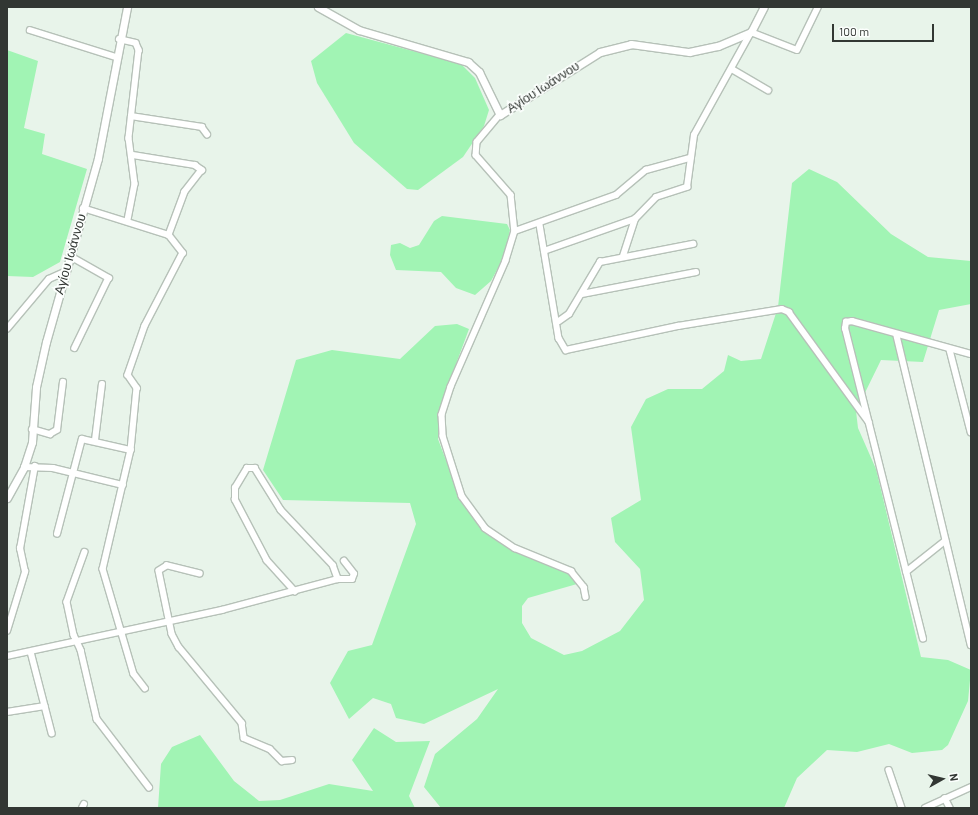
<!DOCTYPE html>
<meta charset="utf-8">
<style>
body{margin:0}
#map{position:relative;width:978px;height:815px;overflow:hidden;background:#e8f4ea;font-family:Barlow,sans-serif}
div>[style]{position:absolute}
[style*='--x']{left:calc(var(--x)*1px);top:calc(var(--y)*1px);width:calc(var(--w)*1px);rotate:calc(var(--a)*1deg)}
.green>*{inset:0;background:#a1f4b4}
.roads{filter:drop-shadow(1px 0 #b6c1b8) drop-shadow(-1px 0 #b6c1b8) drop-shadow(0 1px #b6c1b8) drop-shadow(0 -1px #b6c1b8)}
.minor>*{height:5.5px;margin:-2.75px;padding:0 2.75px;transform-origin:2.75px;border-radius:2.75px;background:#fff}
.tertiary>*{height:7px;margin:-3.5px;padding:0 3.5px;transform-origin:3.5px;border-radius:3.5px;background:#fff}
span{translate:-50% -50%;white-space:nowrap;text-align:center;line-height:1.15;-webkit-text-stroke:3.5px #fcfffd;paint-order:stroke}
.street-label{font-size:13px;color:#323733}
.frame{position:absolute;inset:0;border:8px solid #323733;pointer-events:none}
.north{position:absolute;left:922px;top:759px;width:40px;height:40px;-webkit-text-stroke:3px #fcfffd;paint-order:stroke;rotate:82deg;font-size:11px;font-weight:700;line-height:16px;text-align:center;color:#323733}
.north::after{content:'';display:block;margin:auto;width:14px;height:18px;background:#323733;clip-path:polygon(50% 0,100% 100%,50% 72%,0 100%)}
.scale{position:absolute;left:832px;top:24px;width:102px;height:18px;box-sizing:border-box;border:2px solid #323733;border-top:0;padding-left:5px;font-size:12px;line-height:14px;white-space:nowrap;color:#323733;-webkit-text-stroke:3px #fcfffd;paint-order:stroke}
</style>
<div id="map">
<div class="green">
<i style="clip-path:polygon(346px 33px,461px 64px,475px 78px,489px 110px,484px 126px,463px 157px,418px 190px,407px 189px,354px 143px,317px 83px,311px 61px)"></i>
<i style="clip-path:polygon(7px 50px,38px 61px,24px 128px,45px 134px,42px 154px,87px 169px,60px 262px,33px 277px,7px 276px)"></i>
<i style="clip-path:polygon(809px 169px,837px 182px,891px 234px,928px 257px,971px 261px,971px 304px,939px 310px,923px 362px,881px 360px,856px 411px,858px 428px,876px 469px,921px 657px,948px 660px,971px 670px,968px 701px,948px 745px,942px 750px,912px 753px,889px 744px,857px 752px,827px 750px,797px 778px,784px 808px,441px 808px,424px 787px,435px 754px,477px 719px,498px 689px,424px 724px,396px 718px,391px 704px,373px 698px,349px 719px,330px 683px,348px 651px,372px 645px,416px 524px,410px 503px,283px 500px,263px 470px,296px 360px,332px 350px,400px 359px,435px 326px,457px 324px,469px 329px,439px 410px,438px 439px,453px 479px,470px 510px,493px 536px,575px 576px,577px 584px,528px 598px,522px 606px,522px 623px,531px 638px,564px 655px,582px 651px,620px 631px,644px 600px,640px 569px,615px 542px,611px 518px,641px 500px,631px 427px,646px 399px,668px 389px,702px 389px,724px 371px,728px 355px,741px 361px,761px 359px,778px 307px,792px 183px)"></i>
<i style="clip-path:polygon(442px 216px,507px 224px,510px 230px,504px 257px,491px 281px,475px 295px,456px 288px,441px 272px,396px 270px,390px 255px,391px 245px,400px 243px,410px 248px,419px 245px,434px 221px)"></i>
<i style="clip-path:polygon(374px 728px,396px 742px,430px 741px,409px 796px,415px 808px,158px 808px,161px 764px,172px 747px,200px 735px,234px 781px,259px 801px,280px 800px,329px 784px,373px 791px,352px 760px)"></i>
</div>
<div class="roads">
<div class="minor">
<i style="--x:30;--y:30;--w:90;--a:17.4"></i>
<i style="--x:119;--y:39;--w:17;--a:13"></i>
<i style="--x:136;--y:43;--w:8;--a:67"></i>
<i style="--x:139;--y:50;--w:89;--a:96.5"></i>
<i style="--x:129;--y:138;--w:46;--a:82.6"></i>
<i style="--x:135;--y:184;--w:38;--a:101"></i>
<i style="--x:732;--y:69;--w:42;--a:30.3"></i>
<i style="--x:500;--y:115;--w:35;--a:130"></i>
<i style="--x:477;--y:142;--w:13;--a:94"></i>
<i style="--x:476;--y:155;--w:53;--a:48.8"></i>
<i style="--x:511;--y:195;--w:36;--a:84"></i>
<i style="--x:515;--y:231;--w:31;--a:107"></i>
<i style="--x:506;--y:261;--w:137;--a:113.6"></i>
<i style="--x:451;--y:387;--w:29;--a:108"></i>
<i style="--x:442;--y:415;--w:21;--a:87"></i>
<i style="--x:443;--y:436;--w:63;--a:72.4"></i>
<i style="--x:462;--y:496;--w:39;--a:54"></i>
<i style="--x:485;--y:528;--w:36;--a:34"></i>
<i style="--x:515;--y:548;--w:61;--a:22.3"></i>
<i style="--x:571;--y:571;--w:21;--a:51"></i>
<i style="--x:584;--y:587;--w:10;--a:79"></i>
<i style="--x:131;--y:116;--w:72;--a:8.8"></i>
<i style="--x:202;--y:127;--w:9;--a:54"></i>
<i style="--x:133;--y:155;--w:63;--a:9.2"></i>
<i style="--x:195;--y:165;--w:9;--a:36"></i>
<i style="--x:202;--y:170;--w:28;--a:128"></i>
<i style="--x:185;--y:192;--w:46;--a:110.4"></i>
<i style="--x:83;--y:208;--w:90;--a:17.4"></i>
<i style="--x:169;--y:235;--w:23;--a:52"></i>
<i style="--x:183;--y:253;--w:82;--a:117.5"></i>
<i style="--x:145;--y:326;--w:52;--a:109.1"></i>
<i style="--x:128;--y:375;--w:16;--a:55"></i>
<i style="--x:137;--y:388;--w:62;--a:95.5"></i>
<i style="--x:131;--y:450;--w:122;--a:103.2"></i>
<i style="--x:103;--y:569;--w:109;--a:73.6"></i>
<i style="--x:134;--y:674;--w:18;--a:52"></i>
<i style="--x:540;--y:225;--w:115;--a:80.5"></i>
<i style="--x:559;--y:338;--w:14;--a:60"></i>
<i style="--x:566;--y:350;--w:115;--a:-12.1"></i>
<i style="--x:678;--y:326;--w:105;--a:-9.3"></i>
<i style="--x:782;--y:309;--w:8;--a:23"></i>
<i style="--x:789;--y:312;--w:136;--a:54"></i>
<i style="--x:515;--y:231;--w:107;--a:-19.6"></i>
<i style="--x:616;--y:195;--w:39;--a:-40"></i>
<i style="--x:646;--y:170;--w:46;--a:-15.3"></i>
<i style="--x:544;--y:251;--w:96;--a:-19.4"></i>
<i style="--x:70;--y:256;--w:45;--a:29.4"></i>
<i style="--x:109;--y:278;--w:78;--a:115.9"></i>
<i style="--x:623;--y:256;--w:39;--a:-72"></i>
<i style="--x:635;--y:219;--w:30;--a:-46"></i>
<i style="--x:656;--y:197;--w:33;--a:-18"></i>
<i style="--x:687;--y:187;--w:52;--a:-82.3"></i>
<i style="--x:694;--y:135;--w:118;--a:-61"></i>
<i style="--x:751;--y:32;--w:49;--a:21.4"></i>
<i style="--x:797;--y:50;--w:48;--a:-64"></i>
<i style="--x:582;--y:294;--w:116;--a:-10.9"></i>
<i style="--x:559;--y:321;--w:12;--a:-35"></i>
<i style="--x:569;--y:314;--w:61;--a:-59.2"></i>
<i style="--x:600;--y:262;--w:95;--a:-11"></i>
<i style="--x:7;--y:329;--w:65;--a:-50"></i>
<i style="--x:49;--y:279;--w:17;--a:-24"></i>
<i style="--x:897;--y:336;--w:318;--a:76.5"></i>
<i style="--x:950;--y:350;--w:85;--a:75.6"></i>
<i style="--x:32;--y:429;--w:19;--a:16"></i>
<i style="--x:50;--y:434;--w:8;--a:-30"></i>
<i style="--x:57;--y:430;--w:48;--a:-82.9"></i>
<i style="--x:95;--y:440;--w:56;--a:-82.9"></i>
<i style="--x:24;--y:467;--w:29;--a:2"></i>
<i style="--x:53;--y:468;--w:72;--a:13.7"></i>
<i style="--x:57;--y:534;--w:98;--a:-75.3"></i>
<i style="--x:82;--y:439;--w:50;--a:12.7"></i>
<i style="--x:85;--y:552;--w:53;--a:109.8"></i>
<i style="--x:67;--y:602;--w:34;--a:78"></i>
<i style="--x:74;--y:635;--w:17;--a:65"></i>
<i style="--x:81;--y:650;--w:71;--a:76.9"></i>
<i style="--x:97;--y:719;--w:86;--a:52.6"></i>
<i style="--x:906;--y:572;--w:50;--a:-38.5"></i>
<i style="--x:200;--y:574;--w:34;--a:-166"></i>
<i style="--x:167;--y:566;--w:9;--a:148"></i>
<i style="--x:159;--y:571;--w:64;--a:78.3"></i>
<i style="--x:172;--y:634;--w:15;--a:62"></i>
<i style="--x:179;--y:647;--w:99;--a:50.3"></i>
<i style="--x:242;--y:723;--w:15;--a:82"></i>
<i style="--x:244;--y:738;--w:28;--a:23"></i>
<i style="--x:270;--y:749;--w:17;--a:45"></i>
<i style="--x:282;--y:761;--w:10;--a:-6"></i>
<i style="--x:295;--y:592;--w:42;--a:-132.1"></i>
<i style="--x:267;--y:561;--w:69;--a:-117.7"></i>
<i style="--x:235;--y:500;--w:12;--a:-90"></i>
<i style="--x:235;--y:488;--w:23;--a:-59"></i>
<i style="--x:247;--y:468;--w:8;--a:0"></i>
<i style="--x:255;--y:468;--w:49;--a:58.2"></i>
<i style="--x:281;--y:510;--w:76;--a:46.6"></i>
<i style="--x:333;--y:565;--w:15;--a:70"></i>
<i style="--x:338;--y:579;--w:14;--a:0"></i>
<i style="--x:352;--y:579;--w:5;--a:-68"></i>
<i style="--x:354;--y:574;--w:16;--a:-128"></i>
<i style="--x:7;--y:631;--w:62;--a:-73"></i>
<i style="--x:25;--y:572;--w:24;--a:-102"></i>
<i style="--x:20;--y:549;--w:84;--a:-79.8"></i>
<i style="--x:923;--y:639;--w:320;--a:-104.1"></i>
<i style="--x:845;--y:329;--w:7;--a:-82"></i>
<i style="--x:846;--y:322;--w:6;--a:-9"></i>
<i style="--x:852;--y:321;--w:123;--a:15.5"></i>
<i style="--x:31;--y:652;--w:84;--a:75.5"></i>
<i style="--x:7;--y:656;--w:220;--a:-12.1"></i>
<i style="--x:222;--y:610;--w:120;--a:-15"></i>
<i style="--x:7;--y:712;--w:38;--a:-9"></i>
<i style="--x:889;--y:770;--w:40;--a:71.1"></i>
<i style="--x:945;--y:798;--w:11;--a:63"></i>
<i style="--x:82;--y:808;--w:4;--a:-63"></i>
<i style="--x:925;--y:808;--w:51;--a:-24.5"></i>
</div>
<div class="tertiary">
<i style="--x:318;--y:7;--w:47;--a:29.3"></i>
<i style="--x:359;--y:30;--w:114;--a:16.4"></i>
<i style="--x:468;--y:62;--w:15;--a:42"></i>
<i style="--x:479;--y:72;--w:48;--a:64"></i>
<i style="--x:500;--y:115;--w:118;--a:-32.2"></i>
<i style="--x:600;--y:52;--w:32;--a:-14"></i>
<i style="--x:631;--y:44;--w:59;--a:7.9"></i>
<i style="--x:689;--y:52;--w:30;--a:-12"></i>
<i style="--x:718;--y:46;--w:36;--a:-23"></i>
<i style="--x:751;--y:32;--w:28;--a:-63"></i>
<i style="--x:7;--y:498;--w:35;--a:-61"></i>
<i style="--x:24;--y:467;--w:26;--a:-72"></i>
<i style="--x:32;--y:442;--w:55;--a:-85.8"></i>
<i style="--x:36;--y:387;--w:46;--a:-77.5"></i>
<i style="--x:46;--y:342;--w:191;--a:-74.2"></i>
<i style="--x:98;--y:158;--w:154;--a:-79.1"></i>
</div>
</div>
<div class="street-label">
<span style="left:543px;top:87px;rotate:-33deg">Αγίου Ιωάννου</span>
<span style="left:70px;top:254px;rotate:-74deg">Αγίου Ιωάννου</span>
</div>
<div class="frame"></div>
<div class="north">N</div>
<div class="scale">100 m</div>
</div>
